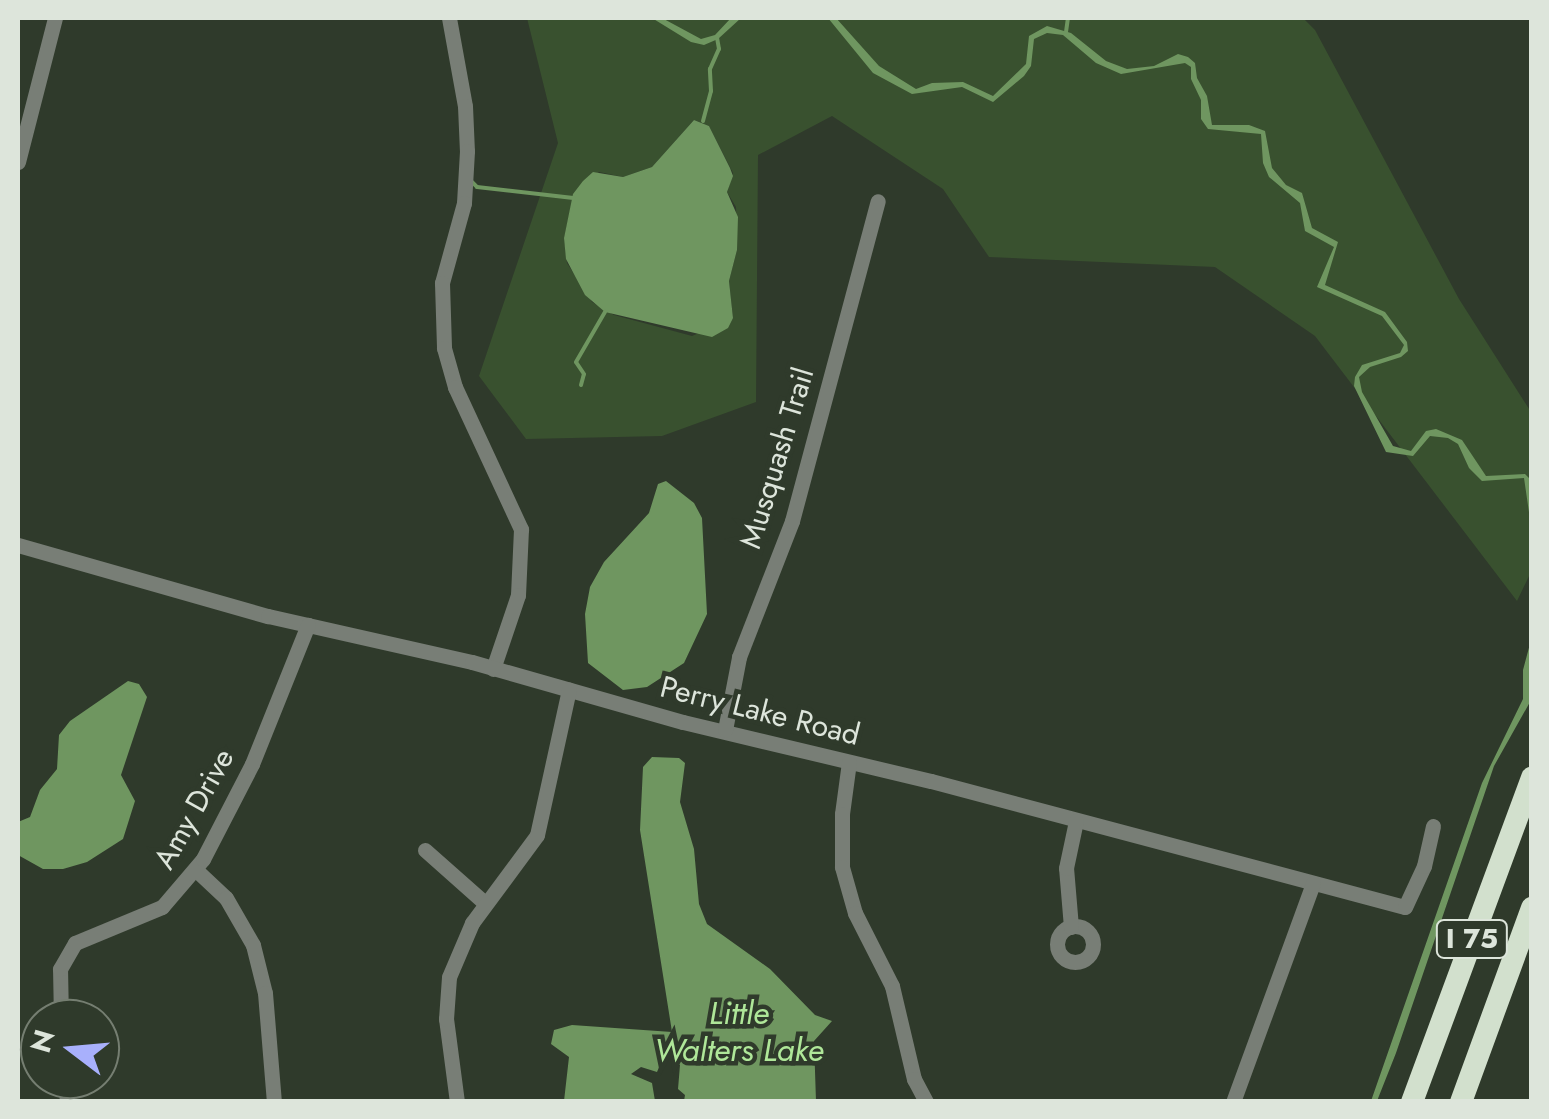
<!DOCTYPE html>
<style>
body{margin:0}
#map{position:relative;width:1549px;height:1119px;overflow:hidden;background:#2f3a2b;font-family:Jost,sans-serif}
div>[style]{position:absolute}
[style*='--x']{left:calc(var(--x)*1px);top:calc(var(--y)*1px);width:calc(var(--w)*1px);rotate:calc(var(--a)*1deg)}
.green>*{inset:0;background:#39512f}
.water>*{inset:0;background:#6f9660}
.stream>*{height:4px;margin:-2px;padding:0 2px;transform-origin:2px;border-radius:2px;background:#6f9660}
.minor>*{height:15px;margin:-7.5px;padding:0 7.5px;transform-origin:7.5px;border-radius:7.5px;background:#787e76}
.minor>.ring{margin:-7.5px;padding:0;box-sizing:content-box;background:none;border:15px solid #787e76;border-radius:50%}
.highway>*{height:22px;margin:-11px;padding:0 11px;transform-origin:11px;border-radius:11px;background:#d2e0cd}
span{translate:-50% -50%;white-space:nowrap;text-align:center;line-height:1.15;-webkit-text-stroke:9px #2f3a2b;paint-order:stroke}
.shield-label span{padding:2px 8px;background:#2f3a2b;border:2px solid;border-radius:8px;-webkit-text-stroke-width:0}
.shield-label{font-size:28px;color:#dde5db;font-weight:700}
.street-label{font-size:30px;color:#dde5db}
.water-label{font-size:32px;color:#afe799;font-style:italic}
.frame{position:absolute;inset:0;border:20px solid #dde5db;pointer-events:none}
.north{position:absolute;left:20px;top:999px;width:100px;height:100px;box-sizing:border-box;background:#2f3a2b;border:2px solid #757e71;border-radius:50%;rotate:286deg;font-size:28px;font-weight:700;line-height:40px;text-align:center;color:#dde5db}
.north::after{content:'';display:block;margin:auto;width:35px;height:45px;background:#a8b0fc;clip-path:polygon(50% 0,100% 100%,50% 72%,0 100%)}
</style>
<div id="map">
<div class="green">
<i style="clip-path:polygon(evenodd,527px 18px,1303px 18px,1315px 30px,1459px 299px,1531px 412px,1531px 572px,1517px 601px,1315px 336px,1215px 267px,989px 257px,943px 189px,832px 116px,758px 155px,756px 402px,662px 436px,526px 439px,479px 376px,558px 143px,527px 18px,694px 120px,709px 126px,733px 173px,727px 192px,736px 207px,737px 250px,729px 281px,733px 318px,692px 336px,614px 315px,592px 302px,567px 263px,564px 238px,573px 198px,599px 172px,623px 177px,652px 167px,694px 120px)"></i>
</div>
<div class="water">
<i style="clip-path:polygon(652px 18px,662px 18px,701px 39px,715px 35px,731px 18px,741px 18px,718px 39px,704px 45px,691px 42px)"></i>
<i style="clip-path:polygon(828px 18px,836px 18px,879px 66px,916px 89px,932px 83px,963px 82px,993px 96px,1026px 64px,1029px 36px,1047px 26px,1071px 33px,1106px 61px,1127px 69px,1154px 66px,1178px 54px,1188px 57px,1195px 63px,1197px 78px,1207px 96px,1212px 125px,1249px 125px,1265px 131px,1272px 168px,1286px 185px,1302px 193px,1312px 228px,1338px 242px,1325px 285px,1385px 312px,1407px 342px,1408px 351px,1401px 357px,1370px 367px,1359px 377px,1362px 392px,1393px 446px,1411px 451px,1426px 431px,1436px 429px,1462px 440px,1486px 476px,1525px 474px,1530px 479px,1531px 526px,1524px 478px,1482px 481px,1469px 468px,1458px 444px,1448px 438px,1430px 436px,1413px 456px,1386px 452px,1354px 386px,1355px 377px,1362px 365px,1400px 353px,1404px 345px,1382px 316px,1317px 287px,1334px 247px,1305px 231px,1300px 203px,1269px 177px,1263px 163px,1261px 134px,1208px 129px,1201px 119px,1201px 100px,1191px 79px,1191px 67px,1185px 63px,1121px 74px,1096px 63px,1063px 35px,1047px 33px,1034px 39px,1031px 66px,1024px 76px,993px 102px,962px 87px,912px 94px,873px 73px)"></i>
<i style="clip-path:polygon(694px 120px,709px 126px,730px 168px,733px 176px,727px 192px,738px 217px,737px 250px,729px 281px,733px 318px,728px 328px,712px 337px,605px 312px,585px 295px,566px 259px,564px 238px,573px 194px,583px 181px,593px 172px,623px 177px,652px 167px)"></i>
<i style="clip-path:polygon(666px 481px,694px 503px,702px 518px,707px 614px,684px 663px,647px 687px,623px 690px,588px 663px,585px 614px,590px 587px,604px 562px,649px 513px,658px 484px)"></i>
<i style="clip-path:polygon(1531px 640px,1530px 702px,1494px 766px,1396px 1053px,1377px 1101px,1371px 1101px,1482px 783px,1523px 699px,1523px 670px)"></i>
<i style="clip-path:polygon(128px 681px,139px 684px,147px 697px,121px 775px,135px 801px,123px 839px,87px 862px,63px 869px,43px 869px,18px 855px,18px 822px,30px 817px,40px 790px,57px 769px,59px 735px,70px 721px)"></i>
<i style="clip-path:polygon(652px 757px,679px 758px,685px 763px,680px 802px,694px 849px,699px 904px,707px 924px,770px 969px,815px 1015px,832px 1021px,814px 1041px,816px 1101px,684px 1101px,685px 1095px,678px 1089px,680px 1065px,669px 1057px,662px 1060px,657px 1072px,641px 1067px,631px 1074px,652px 1083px,655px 1101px,564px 1101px,569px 1057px,551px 1044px,554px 1030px,572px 1025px,672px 1032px,640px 830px,643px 767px)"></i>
</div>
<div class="stream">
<i style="--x:1066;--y:32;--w:14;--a:-82"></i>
<i style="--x:703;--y:121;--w:31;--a:-75"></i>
<i style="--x:711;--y:91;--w:22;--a:-93"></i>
<i style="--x:710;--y:69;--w:22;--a:-66"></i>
<i style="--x:719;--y:49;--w:11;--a:-100"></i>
<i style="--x:472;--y:182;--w:7;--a:45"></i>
<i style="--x:477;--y:187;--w:97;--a:6.5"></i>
<i style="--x:581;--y:385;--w:11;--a:-75"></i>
<i style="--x:584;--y:374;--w:14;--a:-124"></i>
<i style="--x:576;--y:362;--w:58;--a:-59.9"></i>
</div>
<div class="minor">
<i style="--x:449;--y:18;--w:89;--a:79.7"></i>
<i style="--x:465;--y:106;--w:45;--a:87.5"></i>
<i style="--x:467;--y:151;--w:52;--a:93.3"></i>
<i style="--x:464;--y:203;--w:83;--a:105.4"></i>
<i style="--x:442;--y:283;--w:65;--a:88.2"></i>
<i style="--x:444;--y:348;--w:41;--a:74.2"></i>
<i style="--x:455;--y:387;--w:157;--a:65.1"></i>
<i style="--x:521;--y:529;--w:66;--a:92.6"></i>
<i style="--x:518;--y:595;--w:78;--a:108.7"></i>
<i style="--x:18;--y:162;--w:149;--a:-75.6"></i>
<i style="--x:18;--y:545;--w:260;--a:15.9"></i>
<i style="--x:268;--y:616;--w:209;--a:12.7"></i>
<i style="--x:472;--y:662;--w:219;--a:15.9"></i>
<i style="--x:683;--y:722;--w:255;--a:13.4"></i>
<i style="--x:931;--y:781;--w:490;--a:14.9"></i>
<i style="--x:1405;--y:907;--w:45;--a:-65.1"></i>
<i style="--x:1424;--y:866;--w:41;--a:-77.3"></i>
<i style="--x:725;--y:730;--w:74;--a:-79.1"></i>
<i style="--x:739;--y:657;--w:146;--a:-68.7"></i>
<i style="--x:792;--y:521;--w:331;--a:-75"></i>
<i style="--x:849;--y:762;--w:52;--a:97.7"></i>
<i style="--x:842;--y:814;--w:53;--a:90"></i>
<i style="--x:842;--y:867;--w:48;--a:74.2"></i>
<i style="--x:855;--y:913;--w:82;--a:63.1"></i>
<i style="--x:892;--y:986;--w:96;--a:76.7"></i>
<i style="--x:914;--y:1079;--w:26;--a:62"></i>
<i style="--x:425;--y:850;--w:80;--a:41.5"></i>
<i style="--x:195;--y:869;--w:42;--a:43.1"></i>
<i style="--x:226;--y:898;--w:54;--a:60.1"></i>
<i style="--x:253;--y:945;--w:49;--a:76"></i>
<i style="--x:265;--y:993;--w:109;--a:85.3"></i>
<i class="ring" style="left:1057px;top:926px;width:21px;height:21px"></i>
<i style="--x:1071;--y:927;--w:59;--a:-94.8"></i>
<i style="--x:1066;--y:868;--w:48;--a:-78"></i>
<i style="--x:61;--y:1019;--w:50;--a:-91.1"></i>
<i style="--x:60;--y:969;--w:30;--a:-60"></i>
<i style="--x:75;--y:943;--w:94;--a:-22.5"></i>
<i style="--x:162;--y:907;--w:63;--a:-49.5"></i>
<i style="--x:203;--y:859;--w:107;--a:-62.7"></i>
<i style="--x:252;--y:764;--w:150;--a:-68.1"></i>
<i style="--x:65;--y:1079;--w:23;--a:85"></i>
<i style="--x:457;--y:1102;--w:84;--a:-97.5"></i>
<i style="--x:446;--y:1019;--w:42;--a:-85.9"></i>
<i style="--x:449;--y:977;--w:59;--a:-66.9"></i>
<i style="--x:472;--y:923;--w:109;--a:-53.5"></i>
<i style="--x:537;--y:835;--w:149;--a:-77.6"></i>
<i style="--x:1233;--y:1102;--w:233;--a:-69.9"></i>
</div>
<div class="highway">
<i style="--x:1412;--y:1102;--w:346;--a:-69.7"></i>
<i style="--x:1461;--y:1102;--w:207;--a:-69.9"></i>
</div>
<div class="shield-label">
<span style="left:1472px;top:939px">I 75</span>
</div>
<div class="street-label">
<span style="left:777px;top:458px;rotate:-73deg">Musquash Trail</span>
<span style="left:760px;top:711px;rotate:14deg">Perry Lake Road</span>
<span style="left:194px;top:809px;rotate:-61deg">Amy Drive</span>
</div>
<div class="water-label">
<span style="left:739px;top:1032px">Little<br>Walters Lake</span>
</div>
<div class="frame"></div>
<div class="north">N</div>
</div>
